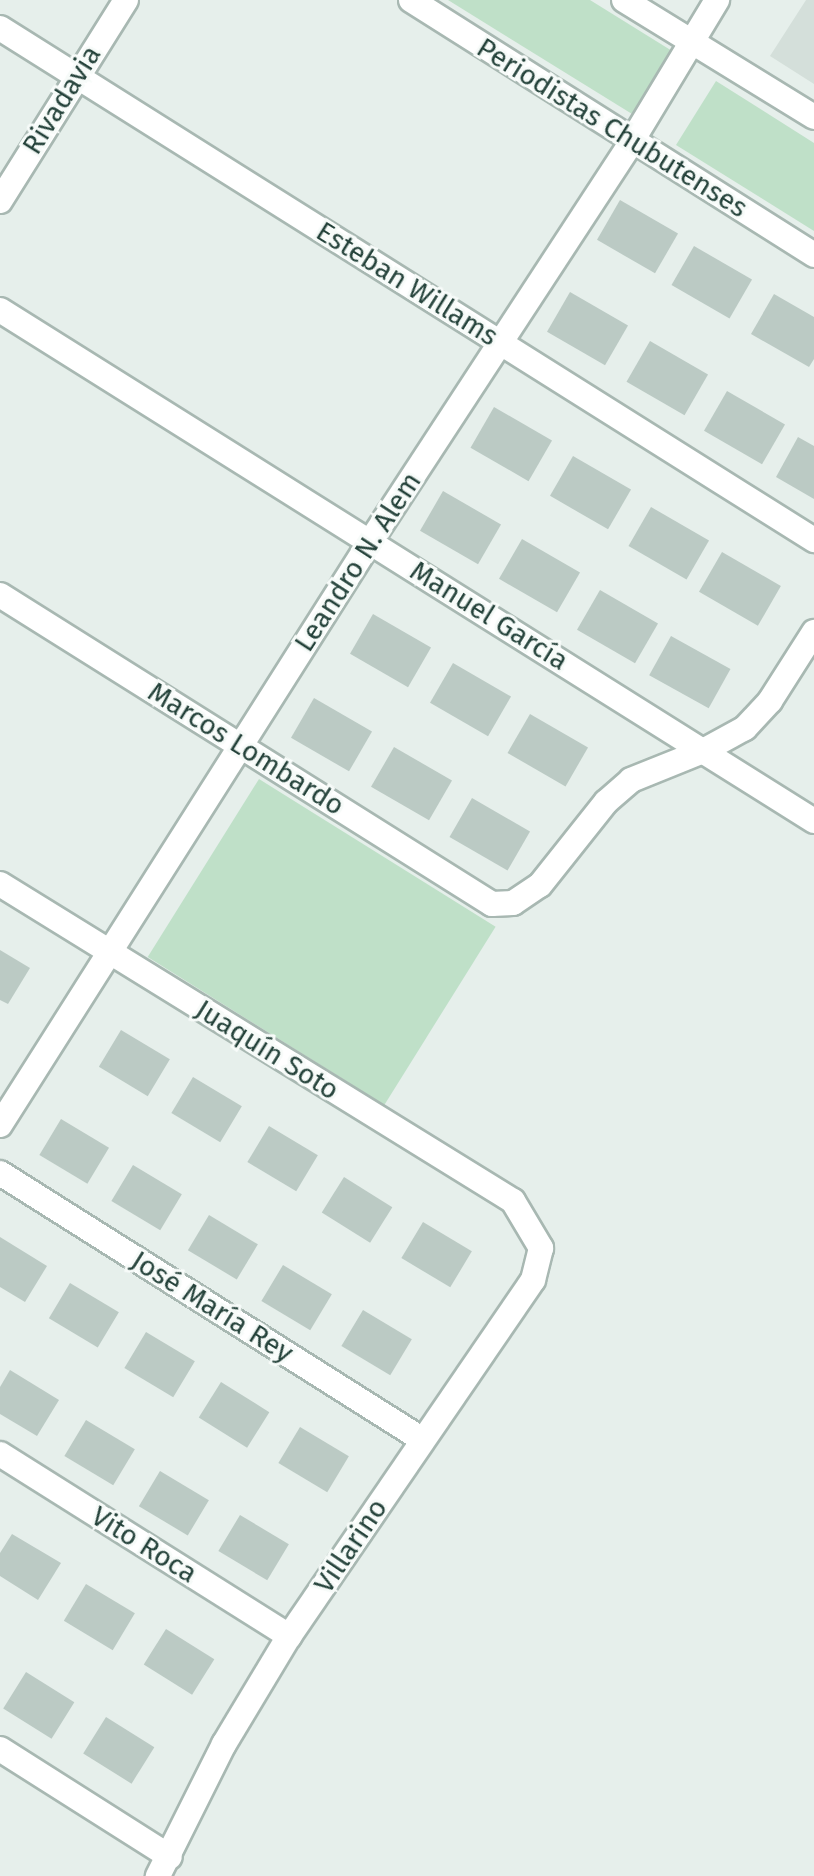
<!DOCTYPE html>
<meta charset="utf-8">
<style>
body{margin:0}
#map{position:relative;width:814px;height:1876px;overflow:hidden;background:#e6efeb;font-family:"Fira Sans",sans-serif}
div>[style]{position:absolute}
[style*='--x']{left:calc(var(--x)*1px);top:calc(var(--y)*1px);width:calc(var(--w)*1px);rotate:calc(var(--a)*1deg)}
.built>*{inset:0;background:#d4dfda}
.green>*{inset:0;background:#bfe0c8;transform-origin:0 0}
.building>*{inset:0;background:#bbcac4;transform-origin:0 0}
.roads{filter:drop-shadow(2px 0 #a8b8b2) drop-shadow(-2px 0 #a8b8b2) drop-shadow(0 2px #a8b8b2) drop-shadow(0 -2px #a8b8b2)}
.street>*{height:24px;margin:-12px;padding:0 12px;transform-origin:12px;border-radius:12px;background:#fff}
.secondary>*{height:24px;margin:-12px;padding:0 12px;transform-origin:12px;border-radius:12px;background:#fff}
span{translate:-50% -50%;white-space:nowrap;text-align:center;line-height:1.15;-webkit-text-stroke:6px #f7fbf9;paint-order:stroke}
.street-label{font-size:28px;color:#24423a}
</style>
<div id="map">
<div class="built">
<i style="clip-path:polygon(806px 0,814px 0,814px 84px,770px 56px)"></i>
</div>
<div class="green">
<i style="clip-path:polygon(448px 0,590px 0,685px 59px,645px 122px)"></i>
<i style="clip-path:polygon(716px 81px,814px 143px,814px 231px,676px 145px)"></i>
<i style="left:259px;top:779px;width:279px;height:210px;rotate:32deg"></i>
</div>
<div class="building">
<i style="left:620px;top:200px;width:67px;height:46px;rotate:30deg"></i>
<i style="left:694px;top:246px;width:67px;height:45px;rotate:30deg"></i>
<i style="left:570px;top:292px;width:67px;height:46px;rotate:30deg"></i>
<i style="clip-path:polygon(774px 294px,814px 317px,814px 359px,809px 367px,751px 334px)"></i>
<i style="left:650px;top:341px;width:67px;height:47px;rotate:30deg"></i>
<i style="left:727px;top:391px;width:67px;height:46px;rotate:30deg"></i>
<i style="left:494px;top:407px;width:67px;height:47px;rotate:30deg"></i>
<i style="clip-path:polygon(798px 437px,814px 446px,814px 499px,776px 477px)"></i>
<i style="left:573px;top:456px;width:67px;height:46px;rotate:30deg"></i>
<i style="left:443px;top:491px;width:67px;height:46px;rotate:30deg"></i>
<i style="left:651px;top:507px;width:67px;height:45px;rotate:30deg"></i>
<i style="left:522px;top:539px;width:67px;height:46px;rotate:30deg"></i>
<i style="left:722px;top:552px;width:68px;height:46px;rotate:30deg"></i>
<i style="left:600px;top:590px;width:67px;height:46px;rotate:30deg"></i>
<i style="left:373px;top:614px;width:67px;height:46px;rotate:30deg"></i>
<i style="left:671px;top:636px;width:68px;height:45px;rotate:29deg"></i>
<i style="left:453px;top:663px;width:67px;height:46px;rotate:30deg"></i>
<i style="left:314px;top:698px;width:67px;height:46px;rotate:30deg"></i>
<i style="left:530px;top:714px;width:67px;height:45px;rotate:30deg"></i>
<i style="left:394px;top:747px;width:67px;height:46px;rotate:30deg"></i>
<i style="left:472px;top:798px;width:67px;height:45px;rotate:30deg"></i>
<i style="clip-path:polygon(0 950px,30px 968px,8px 1004px,0 1000px)"></i>
<i style="left:121px;top:1030px;width:57px;height:43px;rotate:31deg"></i>
<i style="left:193px;top:1077px;width:57px;height:42px;rotate:31deg"></i>
<i style="left:61px;top:1119px;width:56px;height:42px;rotate:31deg"></i>
<i style="left:269px;top:1126px;width:57px;height:42px;rotate:31deg"></i>
<i style="left:133px;top:1165px;width:57px;height:42px;rotate:31deg"></i>
<i style="left:344px;top:1177px;width:57px;height:42px;rotate:32deg"></i>
<i style="left:209px;top:1215px;width:57px;height:41px;rotate:31deg"></i>
<i style="left:423px;top:1222px;width:57px;height:42px;rotate:31deg"></i>
<i style="clip-path:polygon(0 1237px,47px 1266px,25px 1302px,0 1287px)"></i>
<i style="left:283px;top:1265px;width:57px;height:42px;rotate:31deg"></i>
<i style="left:70px;top:1283px;width:57px;height:41px;rotate:31deg"></i>
<i style="left:363px;top:1310px;width:57px;height:42px;rotate:31deg"></i>
<i style="left:146px;top:1332px;width:57px;height:42px;rotate:31deg"></i>
<i style="clip-path:polygon(10px 1370px,59px 1400px,37px 1436px,0 1414px,0 1387px)"></i>
<i style="left:221px;top:1382px;width:57px;height:42px;rotate:32deg"></i>
<i style="left:86px;top:1420px;width:57px;height:42px;rotate:31deg"></i>
<i style="left:300px;top:1427px;width:57px;height:42px;rotate:31deg"></i>
<i style="left:160px;top:1471px;width:57px;height:41px;rotate:31deg"></i>
<i style="left:240px;top:1515px;width:57px;height:42px;rotate:31deg"></i>
<i style="clip-path:polygon(12px 1534px,61px 1563px,38px 1600px,0 1576px,0 1553px)"></i>
<i style="left:86px;top:1584px;width:57px;height:43px;rotate:31deg"></i>
<i style="left:166px;top:1629px;width:57px;height:42px;rotate:32deg"></i>
<i style="left:26px;top:1672px;width:57px;height:43px;rotate:32deg"></i>
<i style="left:106px;top:1717px;width:57px;height:43px;rotate:32deg"></i>
</div>
<div class="roads">
<div class="street">
<i style="--x:0;--y:28;--w:962;--a:32.17"></i>
<i style="--x:0;--y:201;--w:237;--a:-57.9"></i>
<i style="--x:0;--y:310;--w:961;--a:32.12"></i>
<i style="--x:0;--y:595;--w:581;--a:32.13"></i>
<i style="--x:492;--y:904;--w:21;--a:-3"></i>
<i style="--x:513;--y:903;--w:32;--a:-34"></i>
<i style="--x:540;--y:885;--w:106;--a:-51.5"></i>
<i style="--x:606;--y:802;--w:33;--a:-41"></i>
<i style="--x:631;--y:780;--w:78;--a:-21.9"></i>
<i style="--x:703;--y:751;--w:48;--a:-28.7"></i>
<i style="--x:745;--y:728;--w:37;--a:-47"></i>
<i style="--x:770;--y:701;--w:82;--a:-57.5"></i>
<i style="--x:0;--y:884;--w:603;--a:31.71"></i>
<i style="--x:513;--y:1201;--w:55;--a:59.2"></i>
<i style="--x:541;--y:1248;--w:33;--a:104"></i>
<i style="--x:533;--y:1280;--w:432;--a:124.4"></i>
<i style="--x:289;--y:1636;--w:126;--a:121"></i>
<i style="--x:224;--y:1744;--w:148;--a:116.6"></i>
<i style="--x:0;--y:1125;--w:690;--a:-57.6"></i>
<i style="--x:370;--y:542;--w:479;--a:-56.8"></i>
<i style="--x:632;--y:141;--w:165;--a:-58.9"></i>
<i style="--x:0;--y:1173;--w:500;--a:32.26"></i>
<i style="--x:0;--y:1454;--w:342;--a:32.2"></i>
<i style="--x:0;--y:1749;--w:201;--a:32.4"></i>
</div>
<div class="secondary">
<i style="--x:411;--y:0;--w:477;--a:32.3"></i>
<i style="--x:624;--y:0;--w:223;--a:31.6"></i>
</div>
</div>
<div class="street-label">
<span style="left:62px;top:100px;rotate:-58deg">Rivadavia</span>
<span style="left:612px;top:128px;rotate:32deg">Periodistas Chubutenses</span>
<span style="left:407px;top:284px;rotate:32deg">Esteban Willams</span>
<span style="left:358px;top:562px;rotate:-57deg">Leandro N. Alem</span>
<span style="left:489px;top:616px;rotate:32deg">Manuel García</span>
<span style="left:246px;top:749px;rotate:32deg">Marcos Lombardo</span>
<span style="left:267px;top:1050px;rotate:32deg">Juaquín Soto</span>
<span style="left:212px;top:1307px;rotate:32deg">José María Rey</span>
<span style="left:144px;top:1545px;rotate:32deg">Vito Roca</span>
<span style="left:351px;top:1546px;rotate:-56deg">Villarino</span>
</div>
</div>
